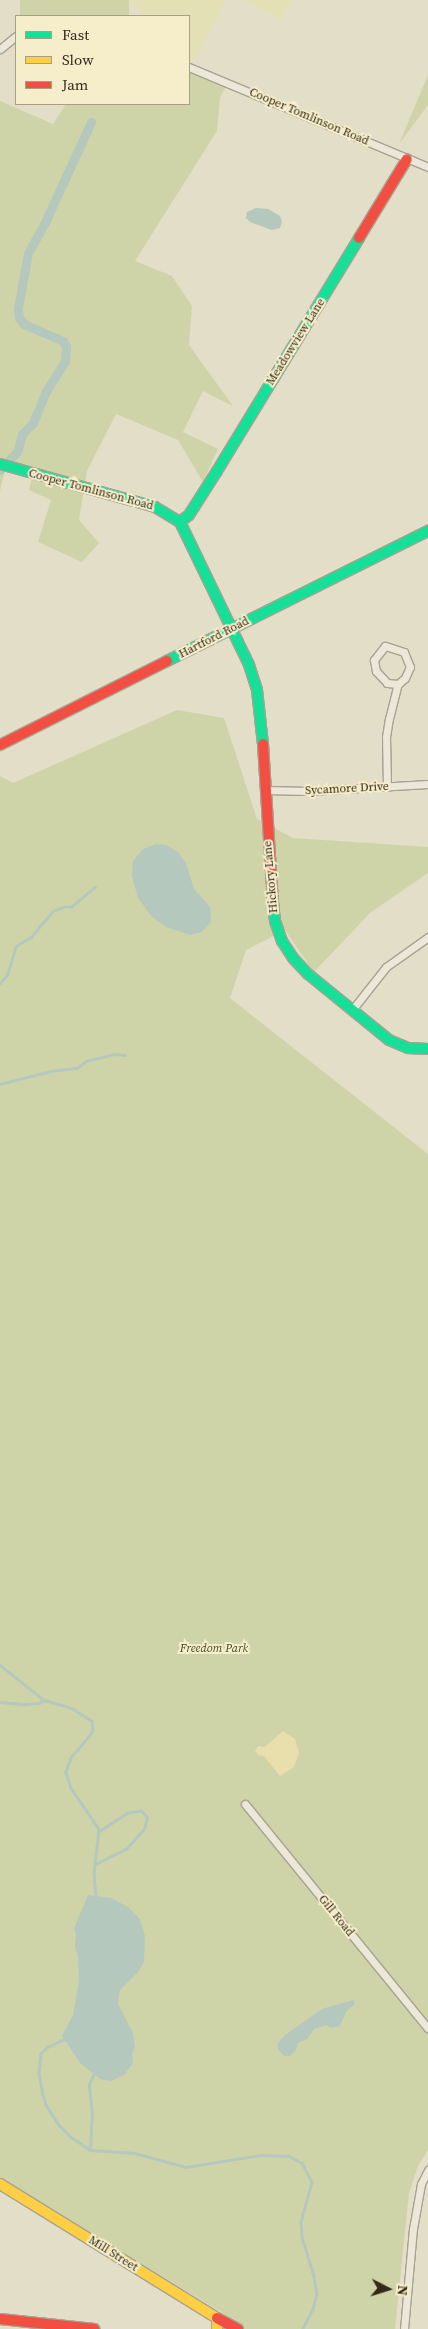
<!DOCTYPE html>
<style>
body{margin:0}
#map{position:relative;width:428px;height:2329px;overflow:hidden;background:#e3dec7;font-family:"Source Serif 4",serif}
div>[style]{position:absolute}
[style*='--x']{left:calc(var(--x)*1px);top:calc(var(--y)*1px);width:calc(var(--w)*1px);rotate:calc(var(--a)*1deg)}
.farmland>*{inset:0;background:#e4e0b6}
.green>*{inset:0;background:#cfd4a8;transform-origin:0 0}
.sand>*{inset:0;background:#e8dfac}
.water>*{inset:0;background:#b4c8bd}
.stream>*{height:2.5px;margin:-1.25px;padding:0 1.25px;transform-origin:1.25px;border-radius:1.25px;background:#b4c8bd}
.canal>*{height:9px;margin:-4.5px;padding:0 4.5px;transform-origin:4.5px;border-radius:4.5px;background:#b4c8bd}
.roads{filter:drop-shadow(1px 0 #a7a291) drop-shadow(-1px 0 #a7a291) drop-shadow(0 1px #a7a291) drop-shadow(0 -1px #a7a291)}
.street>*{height:7px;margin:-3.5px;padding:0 3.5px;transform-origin:3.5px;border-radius:3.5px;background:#ebe7d9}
.fast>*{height:10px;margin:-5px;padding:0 5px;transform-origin:5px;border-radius:5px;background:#16e098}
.slow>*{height:10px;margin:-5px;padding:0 5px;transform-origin:5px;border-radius:5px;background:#ffcf43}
.jam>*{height:10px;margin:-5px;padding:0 5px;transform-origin:5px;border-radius:5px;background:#f24e42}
span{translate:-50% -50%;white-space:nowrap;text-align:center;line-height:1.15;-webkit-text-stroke:4px #f6eecb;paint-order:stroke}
.street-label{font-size:12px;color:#352a1a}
.park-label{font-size:12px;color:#405220;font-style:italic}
.legend{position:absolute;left:15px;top:15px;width:175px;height:90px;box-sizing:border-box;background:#f6eecb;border:1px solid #a9a084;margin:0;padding:6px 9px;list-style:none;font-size:15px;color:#352a1a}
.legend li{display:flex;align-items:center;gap:10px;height:25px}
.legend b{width:25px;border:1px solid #a9a084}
.north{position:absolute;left:363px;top:2264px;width:50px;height:50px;-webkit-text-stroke:4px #f6eecb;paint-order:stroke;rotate:95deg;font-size:14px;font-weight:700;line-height:20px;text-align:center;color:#352a1a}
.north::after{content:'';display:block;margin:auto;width:18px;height:22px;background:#352a1a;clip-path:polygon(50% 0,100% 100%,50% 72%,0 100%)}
</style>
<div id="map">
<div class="farmland">
<i style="clip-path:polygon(129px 0,226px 0,191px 67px,189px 65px,189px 16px,144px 16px)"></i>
<i style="clip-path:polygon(244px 0,291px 0,282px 19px)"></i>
</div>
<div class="green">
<i style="left:20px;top:0;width:109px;height:16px"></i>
<i style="clip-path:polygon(189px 65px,226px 86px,220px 98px,217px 131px,135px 261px,172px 276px,192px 306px,189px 345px,233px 406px,203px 391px,183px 432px,218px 449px,203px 482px,178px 440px,116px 414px,87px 471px,79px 520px,99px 543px,82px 562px,38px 542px,51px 500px,29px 490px,33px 473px,6px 465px,0 491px,0 101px,53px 124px,66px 104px,189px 104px)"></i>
<i style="clip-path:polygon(428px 75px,428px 105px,399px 144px)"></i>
<i style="clip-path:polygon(177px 710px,224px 718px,257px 819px,293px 838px,428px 847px,428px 873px,371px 912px,314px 972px,285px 930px,246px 950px,230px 998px,428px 1154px,428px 2150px,418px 2166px,409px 2193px,395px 2329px,244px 2329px,223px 2313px,0 2179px,0 776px,13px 783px)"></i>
</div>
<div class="sand">
<i style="clip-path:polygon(283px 1731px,295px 1739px,299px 1753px,294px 1767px,280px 1776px,264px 1756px,259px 1755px,255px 1751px,258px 1746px,265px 1747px)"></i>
</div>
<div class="water">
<i style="clip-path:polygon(256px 208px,268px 209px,280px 216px,282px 222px,280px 228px,272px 230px,250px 222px,246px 218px,247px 212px)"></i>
<i style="clip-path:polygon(156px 844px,166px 845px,178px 852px,186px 863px,194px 889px,210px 907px,211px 922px,202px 932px,190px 935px,166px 927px,152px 917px,138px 898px,132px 876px,133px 861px,143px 849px)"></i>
<i style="clip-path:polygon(88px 1895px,111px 1898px,128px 1907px,140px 1919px,145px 1936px,144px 1962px,139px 1971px,120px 1990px,118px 2004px,133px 2033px,135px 2047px,132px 2054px,133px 2063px,124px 2075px,111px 2081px,100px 2079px,81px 2064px,62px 2036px,73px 2015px,79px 1981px,78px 1956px,75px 1947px,76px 1935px,74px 1928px)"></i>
<i style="clip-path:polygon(353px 2000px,355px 2004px,346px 2012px,340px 2026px,331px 2028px,326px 2025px,314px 2029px,307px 2039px,298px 2043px,296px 2050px,290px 2056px,284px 2056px,278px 2049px,278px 2043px,285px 2035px,322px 2009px)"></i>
</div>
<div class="stream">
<i style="--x:0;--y:983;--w:11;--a:-49"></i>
<i style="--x:7;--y:975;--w:30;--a:-73"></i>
<i style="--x:16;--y:946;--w:17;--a:-31"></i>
<i style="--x:31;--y:937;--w:34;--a:-50"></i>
<i style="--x:53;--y:911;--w:11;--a:-22"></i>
<i style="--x:63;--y:907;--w:8;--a:0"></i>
<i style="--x:71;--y:907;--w:31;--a:-40"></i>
<i style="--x:0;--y:1084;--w:53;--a:-14.3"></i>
<i style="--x:51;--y:1071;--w:26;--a:-7"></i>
<i style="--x:77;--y:1068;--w:11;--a:-38"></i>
<i style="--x:86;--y:1061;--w:29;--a:-14"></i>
<i style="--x:114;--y:1054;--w:11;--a:5"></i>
<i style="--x:0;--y:1665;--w:56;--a:38.5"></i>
<i style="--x:44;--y:1700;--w:29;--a:16"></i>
<i style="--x:72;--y:1708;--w:24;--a:33"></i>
<i style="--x:92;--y:1721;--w:9;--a:84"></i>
<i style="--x:93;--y:1730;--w:8;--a:120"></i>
<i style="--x:89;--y:1737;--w:28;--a:131"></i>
<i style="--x:71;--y:1758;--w:15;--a:110"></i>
<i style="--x:66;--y:1772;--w:17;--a:73"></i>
<i style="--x:71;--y:1788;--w:50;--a:55.7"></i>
<i style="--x:99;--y:1829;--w:45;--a:96.3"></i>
<i style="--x:94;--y:1874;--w:24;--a:85"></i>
<i style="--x:0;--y:1702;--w:25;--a:5"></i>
<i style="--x:25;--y:1704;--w:14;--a:-4"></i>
<i style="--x:39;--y:1703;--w:6;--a:-31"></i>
<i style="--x:95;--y:1864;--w:34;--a:-26"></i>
<i style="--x:126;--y:1849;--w:27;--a:-48"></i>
<i style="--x:144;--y:1829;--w:12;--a:-76"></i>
<i style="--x:147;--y:1817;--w:8;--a:-135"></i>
<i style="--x:141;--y:1811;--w:13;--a:171"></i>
<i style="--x:128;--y:1813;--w:35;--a:147"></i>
<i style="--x:66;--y:2039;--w:20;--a:156"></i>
<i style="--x:48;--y:2047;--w:10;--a:135"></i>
<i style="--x:41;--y:2054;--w:20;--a:96"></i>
<i style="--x:39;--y:2074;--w:20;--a:79"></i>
<i style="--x:43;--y:2094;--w:11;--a:75"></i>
<i style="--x:46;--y:2105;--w:24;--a:57"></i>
<i style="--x:59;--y:2125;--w:16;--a:45"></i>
<i style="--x:70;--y:2136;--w:24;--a:35"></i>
<i style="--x:90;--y:2150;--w:45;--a:3.8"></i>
<i style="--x:135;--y:2153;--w:53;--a:15.4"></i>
<i style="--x:186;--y:2167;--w:76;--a:-9.1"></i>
<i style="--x:261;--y:2155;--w:28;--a:2"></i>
<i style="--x:289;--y:2156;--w:15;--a:28"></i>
<i style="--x:302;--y:2163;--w:21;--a:62"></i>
<i style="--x:312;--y:2182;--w:41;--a:105.4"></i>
<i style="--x:301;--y:2222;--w:15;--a:86"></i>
<i style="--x:302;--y:2237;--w:41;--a:72.9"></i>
<i style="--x:314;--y:2276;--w:18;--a:81"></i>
<i style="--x:317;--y:2294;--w:16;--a:105"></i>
<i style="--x:313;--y:2309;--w:22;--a:117"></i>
<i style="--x:90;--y:2149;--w:34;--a:-87"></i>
<i style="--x:92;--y:2115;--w:31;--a:-96"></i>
<i style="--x:89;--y:2084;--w:14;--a:-65"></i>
</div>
<div class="canal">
<i style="--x:0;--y:470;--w:25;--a:-47"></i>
<i style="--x:17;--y:452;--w:19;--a:-74"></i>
<i style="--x:22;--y:434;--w:16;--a:-45"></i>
<i style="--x:33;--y:423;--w:32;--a:-68"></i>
<i style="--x:45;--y:393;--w:38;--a:-58"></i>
<i style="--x:65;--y:361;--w:15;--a:-86"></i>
<i style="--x:66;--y:346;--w:6;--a:-121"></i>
<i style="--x:63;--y:341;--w:43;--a:-156.4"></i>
<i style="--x:24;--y:324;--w:8;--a:-130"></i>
<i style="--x:19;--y:318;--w:10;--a:-96"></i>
<i style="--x:18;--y:308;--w:56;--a:-79.7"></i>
<i style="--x:28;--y:253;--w:38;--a:-61"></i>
<i style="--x:46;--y:220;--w:108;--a:-65.3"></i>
</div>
<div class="roads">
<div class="street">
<i style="--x:0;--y:49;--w:21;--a:-39"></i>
<i style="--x:189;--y:67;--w:259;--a:22.7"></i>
<i style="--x:387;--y:787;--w:50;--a:-91.1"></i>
<i style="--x:386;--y:737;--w:18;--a:-81"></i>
<i style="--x:389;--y:719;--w:36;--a:-76"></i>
<i style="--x:398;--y:684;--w:9;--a:-41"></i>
<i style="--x:405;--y:678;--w:12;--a:-66"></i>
<i style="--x:410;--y:667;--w:16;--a:-112"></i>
<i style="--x:404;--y:652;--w:20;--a:-162"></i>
<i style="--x:385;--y:646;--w:18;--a:128"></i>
<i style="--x:374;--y:660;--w:11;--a:80"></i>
<i style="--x:376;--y:671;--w:16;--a:47"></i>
<i style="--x:387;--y:683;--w:11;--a:5"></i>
<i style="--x:265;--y:790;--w:44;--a:1.3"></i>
<i style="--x:309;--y:791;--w:119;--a:-3.4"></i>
<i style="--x:352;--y:1010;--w:55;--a:-51.7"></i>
<i style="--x:386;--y:967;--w:52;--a:-35.5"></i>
<i style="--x:245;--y:1804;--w:289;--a:50.8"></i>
<i style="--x:404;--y:2329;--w:100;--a:-84.9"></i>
<i style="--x:413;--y:2229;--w:46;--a:-79.9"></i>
<i style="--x:421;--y:2184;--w:16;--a:-63"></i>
</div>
<div class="fast">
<i style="--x:0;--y:464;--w:161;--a:15.5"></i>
<i style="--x:155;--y:507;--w:29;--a:31"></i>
<i style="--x:180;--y:522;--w:159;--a:64.2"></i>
<i style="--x:249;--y:665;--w:26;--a:72"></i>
<i style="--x:257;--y:690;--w:54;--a:83.7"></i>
<i style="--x:180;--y:522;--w:11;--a:-38"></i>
<i style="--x:189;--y:515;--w:52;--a:-57.5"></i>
<i style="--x:217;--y:471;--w:273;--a:-58.6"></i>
<i style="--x:167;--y:661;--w:292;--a:-26.5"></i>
<i style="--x:273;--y:902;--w:19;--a:84"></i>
<i style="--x:275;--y:921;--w:21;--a:71"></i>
<i style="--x:282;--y:941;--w:20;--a:57"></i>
<i style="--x:293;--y:958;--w:22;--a:47"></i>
<i style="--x:308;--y:974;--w:104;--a:39.2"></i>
<i style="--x:389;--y:1040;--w:21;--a:23"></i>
<i style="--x:408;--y:1048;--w:20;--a:3"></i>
</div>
<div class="slow">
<i style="--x:0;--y:2184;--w:255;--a:31.7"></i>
<i style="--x:217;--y:2318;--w:11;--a:90"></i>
</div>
<div class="jam">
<i style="--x:359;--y:238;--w:92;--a:-58.7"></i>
<i style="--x:263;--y:744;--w:158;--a:86.4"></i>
<i style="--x:0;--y:745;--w:187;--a:-26.7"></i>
<i style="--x:217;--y:2318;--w:24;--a:28"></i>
<i style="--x:0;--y:2319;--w:95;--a:6.1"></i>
</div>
</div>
<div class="street-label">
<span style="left:309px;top:117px;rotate:23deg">Cooper Tomlinson Road</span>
<span style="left:296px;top:342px;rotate:-58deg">Meadowview Lane</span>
<span style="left:91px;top:490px;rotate:15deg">Cooper Tomlinson Road</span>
<span style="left:214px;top:638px;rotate:-27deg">Hartford Road</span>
<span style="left:347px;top:789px;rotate:-3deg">Sycamore Drive</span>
<span style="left:271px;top:877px;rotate:-95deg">Hickory Lane</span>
<span style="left:336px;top:1916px;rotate:51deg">Gill Road</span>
<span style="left:113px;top:2254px;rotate:32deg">Mill Street</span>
</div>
<div class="park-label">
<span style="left:214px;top:1649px">Freedom Park</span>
</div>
<ul class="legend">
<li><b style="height:6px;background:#16e098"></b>Fast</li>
<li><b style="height:6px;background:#ffcf43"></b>Slow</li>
<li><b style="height:6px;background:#f24e42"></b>Jam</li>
</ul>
<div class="north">N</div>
</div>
